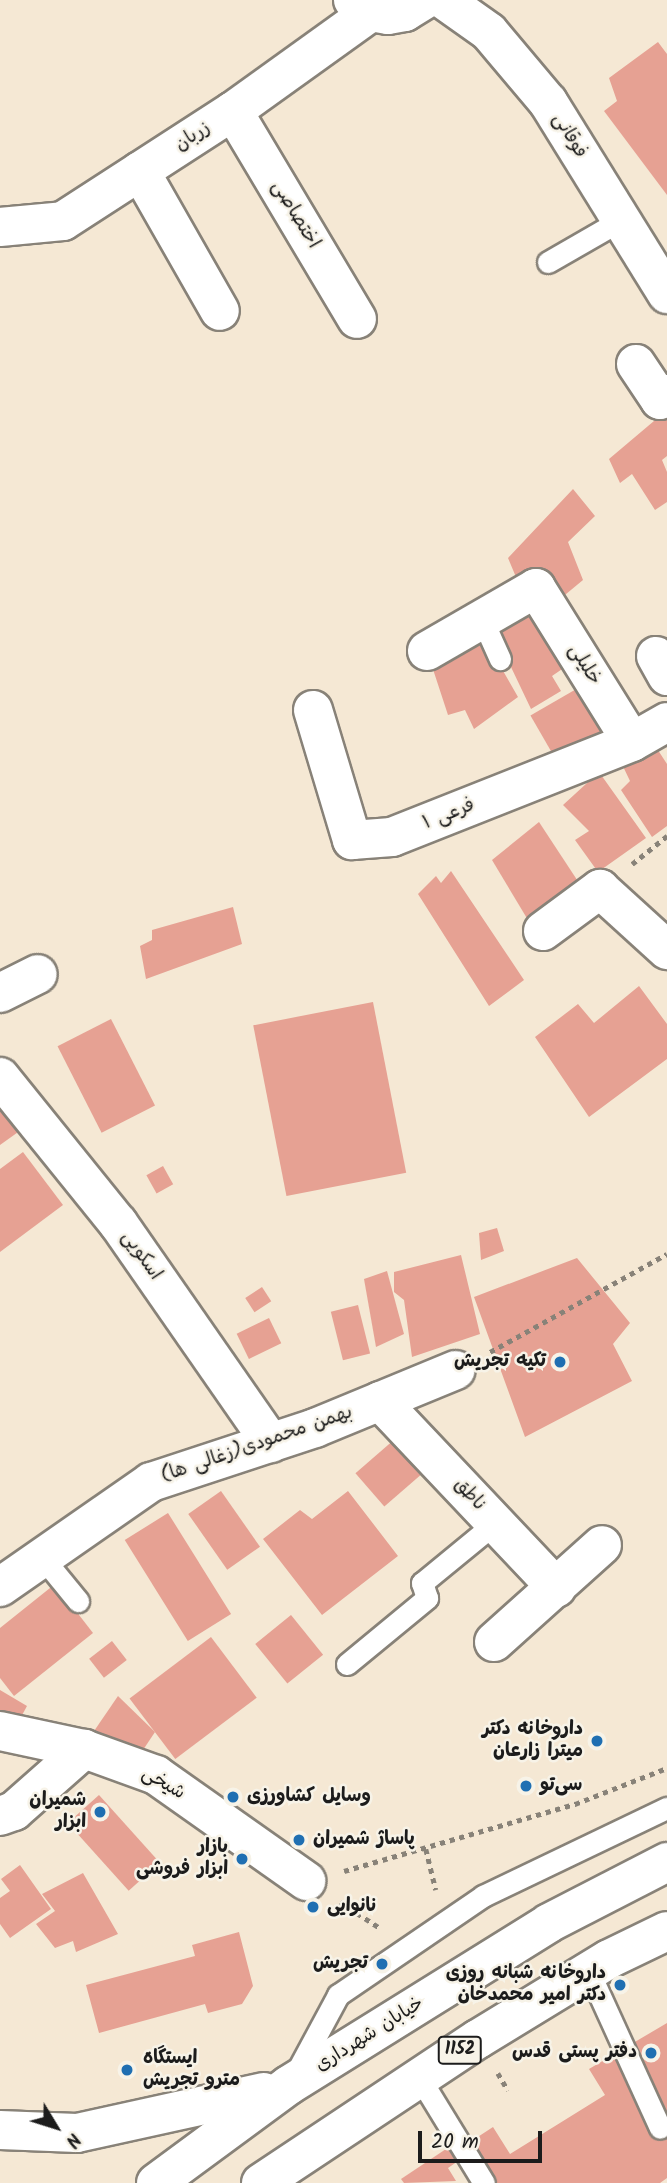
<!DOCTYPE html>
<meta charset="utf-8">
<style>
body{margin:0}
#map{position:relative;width:667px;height:2183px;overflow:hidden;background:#f5e8d4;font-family:Kalam,"Playpen Sans Arabic",sans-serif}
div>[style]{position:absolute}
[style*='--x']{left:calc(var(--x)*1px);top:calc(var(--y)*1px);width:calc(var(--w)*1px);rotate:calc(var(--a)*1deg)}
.building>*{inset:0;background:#e6a193;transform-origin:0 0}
.path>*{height:4.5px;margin-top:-2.25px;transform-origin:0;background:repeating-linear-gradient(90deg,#888278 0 5px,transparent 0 10px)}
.roads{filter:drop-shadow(2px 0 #888278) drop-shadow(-2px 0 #888278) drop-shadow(0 2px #888278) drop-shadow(0 -2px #888278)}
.service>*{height:21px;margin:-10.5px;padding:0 10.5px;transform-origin:10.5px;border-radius:10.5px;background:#fff}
.minor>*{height:38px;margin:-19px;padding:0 19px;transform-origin:19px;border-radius:19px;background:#fff}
.primary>*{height:38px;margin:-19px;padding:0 19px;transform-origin:19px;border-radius:19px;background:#fff}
.dots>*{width:19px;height:19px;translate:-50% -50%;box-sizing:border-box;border:4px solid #f7f3e8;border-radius:50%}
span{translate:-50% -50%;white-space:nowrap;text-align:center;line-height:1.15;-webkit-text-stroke:5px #f7f3e8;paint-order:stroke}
.shield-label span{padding:2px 5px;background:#f7f3e8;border:2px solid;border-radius:5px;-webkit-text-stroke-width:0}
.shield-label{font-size:18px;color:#1c1c1c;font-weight:700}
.street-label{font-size:19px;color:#1c1c1c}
.poi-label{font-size:19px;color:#1c1c1c;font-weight:700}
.right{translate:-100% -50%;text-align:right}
.left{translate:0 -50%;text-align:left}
.north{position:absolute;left:21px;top:2092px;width:70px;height:70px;-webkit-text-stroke:5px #f7f3e8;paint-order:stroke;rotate:128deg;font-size:19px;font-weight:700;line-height:28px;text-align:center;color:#1c1c1c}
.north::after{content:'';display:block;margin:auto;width:24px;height:32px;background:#1c1c1c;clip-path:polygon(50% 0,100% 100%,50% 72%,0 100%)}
.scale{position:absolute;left:418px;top:2131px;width:124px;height:32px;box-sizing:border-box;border:4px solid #1c1c1c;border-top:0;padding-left:9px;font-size:21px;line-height:24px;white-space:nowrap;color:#1c1c1c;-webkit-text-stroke:5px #f7f3e8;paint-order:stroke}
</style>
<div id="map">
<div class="building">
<i style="clip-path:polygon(658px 42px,667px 54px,667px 195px,604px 111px,617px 101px,609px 78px)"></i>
<i style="clip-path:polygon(667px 410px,667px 456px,662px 460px,667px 472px,667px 502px,655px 510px,632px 474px,620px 483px,609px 459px)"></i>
<i style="clip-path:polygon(573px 489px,595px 516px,568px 542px,583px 580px,554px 604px,521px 589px,508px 558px)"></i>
<i style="clip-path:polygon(533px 600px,571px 663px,552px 676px,561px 691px,531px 709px,490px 623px)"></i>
<i style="clip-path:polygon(479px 629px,518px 697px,474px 729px,465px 710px,448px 715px,427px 651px)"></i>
<i style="left:585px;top:684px;width:56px;height:63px;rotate:60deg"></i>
<i style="clip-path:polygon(652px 741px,667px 764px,667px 826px,652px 837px,621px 790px,630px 781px,619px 758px)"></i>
<i style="clip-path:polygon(599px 772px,646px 838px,598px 872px,575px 840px,589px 831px,563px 805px)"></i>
<i style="clip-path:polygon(539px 822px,585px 892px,534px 930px,492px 860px)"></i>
<i style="clip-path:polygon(451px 871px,524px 980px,489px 1006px,418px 894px,436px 876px,441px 883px)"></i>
<i style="clip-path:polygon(233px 907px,242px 944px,146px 979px,140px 946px,152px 940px,152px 930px)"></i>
<i style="clip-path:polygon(639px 986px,667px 1024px,667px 1059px,589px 1117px,535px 1037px,578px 1004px,594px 1023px)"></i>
<i style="left:373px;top:1002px;width:174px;height:122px;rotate:79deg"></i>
<i style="left:111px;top:1019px;width:97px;height:60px;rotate:63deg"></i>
<i style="clip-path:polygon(0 1088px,28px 1125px,0 1145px)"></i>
<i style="clip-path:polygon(23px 1152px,63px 1205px,0 1252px,0 1169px)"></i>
<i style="left:163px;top:1166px;width:21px;height:19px;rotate:61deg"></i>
<i style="clip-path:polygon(497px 1228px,504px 1251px,481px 1260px,479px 1233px)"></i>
<i style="clip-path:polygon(461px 1255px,480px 1334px,412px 1357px,404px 1300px,394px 1292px,394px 1272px)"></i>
<i style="clip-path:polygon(577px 1258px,630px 1323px,613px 1344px,632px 1381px,525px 1437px,474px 1297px)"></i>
<i style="clip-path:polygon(387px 1271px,404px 1334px,376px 1347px,364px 1279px)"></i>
<i style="left:262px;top:1287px;width:17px;height:20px;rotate:57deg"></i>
<i style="left:358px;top:1305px;width:50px;height:28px;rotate:76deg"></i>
<i style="left:269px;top:1318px;width:28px;height:36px;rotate:64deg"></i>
<i style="left:403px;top:1432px;width:44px;height:63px;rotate:49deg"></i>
<i style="left:221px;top:1491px;width:68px;height:40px;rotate:55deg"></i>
<i style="clip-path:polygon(348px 1491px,398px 1556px,322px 1615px,263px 1539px,300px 1510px,312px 1519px)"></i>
<i style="left:168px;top:1513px;width:119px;height:51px;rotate:58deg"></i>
<i style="clip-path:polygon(55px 1584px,93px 1633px,14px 1696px,0 1678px,0 1628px)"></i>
<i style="left:291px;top:1615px;width:51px;height:46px;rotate:51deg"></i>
<i style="left:211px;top:1637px;width:76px;height:102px;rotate:53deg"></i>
<i style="left:112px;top:1641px;width:24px;height:29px;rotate:52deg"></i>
<i style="clip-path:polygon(0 1690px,27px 1706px,8px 1741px,0 1738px)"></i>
<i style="clip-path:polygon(118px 1696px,155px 1732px,137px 1759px,92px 1734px)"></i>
<i style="left:99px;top:1795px;width:91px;height:42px;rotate:48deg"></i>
<i style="clip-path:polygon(20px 1865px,51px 1909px,10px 1938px,0 1924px,0 1898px,10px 1891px,1px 1879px)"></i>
<i style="clip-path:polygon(83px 1873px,118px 1934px,76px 1952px,73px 1941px,55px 1948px,36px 1924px,55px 1911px,42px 1894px)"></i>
<i style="clip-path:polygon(239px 1932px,253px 1986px,242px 2004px,208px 2013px,205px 2004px,99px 2033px,86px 1985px,195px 1956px,192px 1945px)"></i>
<i style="clip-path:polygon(667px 2023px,667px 2178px,660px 2183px,492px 2183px,467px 2144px,493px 2127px,510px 2154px,605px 2095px,589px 2069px)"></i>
<i style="clip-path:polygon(452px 2145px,461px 2159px,448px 2168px,456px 2181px,404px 2183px,401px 2179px)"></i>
</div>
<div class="path">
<i style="--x:632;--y:864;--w:45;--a:-38.7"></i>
<i style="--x:490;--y:1352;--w:202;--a:-29"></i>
<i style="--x:426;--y:1849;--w:42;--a:76.3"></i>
<i style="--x:344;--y:1871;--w:241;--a:-16.2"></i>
<i style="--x:575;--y:1804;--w:99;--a:-21.4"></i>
<i style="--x:340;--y:1902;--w:48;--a:33"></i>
<i style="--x:498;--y:2073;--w:20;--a:60"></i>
</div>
<div class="roads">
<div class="service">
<i style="--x:548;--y:262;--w:84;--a:-29.9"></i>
<i style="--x:482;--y:619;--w:44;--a:65.8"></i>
<i style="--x:42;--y:1557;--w:57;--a:50.7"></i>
<i style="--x:347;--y:1664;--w:104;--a:-39.5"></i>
<i style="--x:427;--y:1598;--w:16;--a:-108"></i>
<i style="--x:422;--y:1583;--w:94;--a:-39.4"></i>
<i style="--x:589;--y:1972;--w:171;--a:65.5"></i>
<i style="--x:295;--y:2075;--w:91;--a:-61.7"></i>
<i style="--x:338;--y:1995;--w:176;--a:-34.3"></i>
<i style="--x:483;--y:1896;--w:204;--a:-25.6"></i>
<i style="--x:419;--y:2077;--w:124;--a:58.5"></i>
</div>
<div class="minor">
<i style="--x:353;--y:0;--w:22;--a:34"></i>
<i style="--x:371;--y:12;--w:17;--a:10"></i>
<i style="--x:388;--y:15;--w:17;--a:-10"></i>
<i style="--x:405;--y:12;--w:22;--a:-32"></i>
<i style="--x:444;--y:0;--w:55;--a:35.4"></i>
<i style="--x:489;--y:32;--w:92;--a:49.9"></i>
<i style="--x:548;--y:102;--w:226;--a:58.2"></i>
<i style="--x:233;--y:111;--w:242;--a:59.2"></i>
<i style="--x:140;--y:171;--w:161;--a:60.3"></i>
<i style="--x:0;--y:227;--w:63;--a:-5.4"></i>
<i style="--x:63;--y:221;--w:202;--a:-32.9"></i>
<i style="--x:233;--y:111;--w:170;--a:-35.7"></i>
<i style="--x:636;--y:364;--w:43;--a:56.3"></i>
<i style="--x:660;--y:400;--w:9;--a:-41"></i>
<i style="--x:427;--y:651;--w:126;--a:-30"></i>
<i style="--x:536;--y:588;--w:181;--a:58.1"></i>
<i style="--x:656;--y:656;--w:23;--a:61"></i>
<i style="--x:313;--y:710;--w:136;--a:73.3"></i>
<i style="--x:352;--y:840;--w:40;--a:-4.3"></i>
<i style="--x:392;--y:837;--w:258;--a:-21.6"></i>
<i style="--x:632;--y:742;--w:40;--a:-29.7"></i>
<i style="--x:543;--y:931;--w:71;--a:-36.4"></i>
<i style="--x:600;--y:889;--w:91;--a:42.3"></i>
<i style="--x:0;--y:993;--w:42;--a:-26.6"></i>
<i style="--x:0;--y:1077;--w:188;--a:51.1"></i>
<i style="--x:118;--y:1223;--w:268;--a:55.2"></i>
<i style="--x:380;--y:1401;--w:257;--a:46.6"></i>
<i style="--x:0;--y:1587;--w:184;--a:-34.8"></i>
<i style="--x:151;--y:1482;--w:173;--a:-18.2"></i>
<i style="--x:315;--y:1428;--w:152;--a:-22.4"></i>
<i style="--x:494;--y:1642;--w:145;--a:-41.9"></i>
<i style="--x:0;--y:1731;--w:86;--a:12.1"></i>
<i style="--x:84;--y:1749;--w:77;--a:19.9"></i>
<i style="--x:156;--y:1775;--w:184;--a:35.2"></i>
<i style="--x:0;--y:1816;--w:15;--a:-20"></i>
<i style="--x:14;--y:1811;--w:94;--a:-41.5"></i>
</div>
<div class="primary">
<i style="--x:0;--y:2130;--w:77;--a:2.2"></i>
<i style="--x:77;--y:2133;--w:191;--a:-12.4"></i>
<i style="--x:156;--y:2183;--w:165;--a:-36.4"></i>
<i style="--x:289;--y:2085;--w:306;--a:-31.9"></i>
<i style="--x:549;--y:1923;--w:133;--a:-27.3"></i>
<i style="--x:261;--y:2183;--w:260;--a:-33.6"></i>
<i style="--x:478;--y:2039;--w:153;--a:-31.4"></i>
<i style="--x:609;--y:1959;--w:64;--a:-25.8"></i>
</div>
</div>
<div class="dots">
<i style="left:560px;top:1362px;background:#1f6fb2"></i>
<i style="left:597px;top:1741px;background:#1f6fb2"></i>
<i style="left:526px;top:1786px;background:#1f6fb2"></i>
<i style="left:233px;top:1797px;background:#1f6fb2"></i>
<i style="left:100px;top:1812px;background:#1f6fb2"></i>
<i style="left:299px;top:1840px;background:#1f6fb2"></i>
<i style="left:242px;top:1859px;background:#1f6fb2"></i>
<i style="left:313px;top:1907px;background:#1f6fb2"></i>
<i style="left:382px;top:1964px;background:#1f6fb2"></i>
<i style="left:620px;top:1985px;background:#1f6fb2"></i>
<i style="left:651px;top:2053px;background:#1f6fb2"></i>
<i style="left:127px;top:2070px;background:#1f6fb2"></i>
</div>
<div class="shield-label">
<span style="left:460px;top:2050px">1152</span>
</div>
<div class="street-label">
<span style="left:569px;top:136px;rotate:59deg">فوقانی</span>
<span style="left:193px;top:137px;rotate:-33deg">زربان</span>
<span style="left:295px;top:215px;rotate:59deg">اختصاصی</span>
<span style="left:584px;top:665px;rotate:58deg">خلیلی</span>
<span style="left:449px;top:815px;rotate:-22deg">فرعی ۱</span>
<span style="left:141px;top:1256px;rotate:55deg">اسکویی</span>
<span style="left:257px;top:1445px;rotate:-19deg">بهمن محمودی(زغالی ها)</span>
<span style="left:469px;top:1495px;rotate:47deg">ناطق</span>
<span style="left:163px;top:1784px;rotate:30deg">شیخی</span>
<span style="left:370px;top:2035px;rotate:-32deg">خیابان شهرداری</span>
</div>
<div class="poi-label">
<span class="right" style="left:546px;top:1362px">تکیه تجریش</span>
<span class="right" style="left:583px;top:1741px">داروخانه دکتر<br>میترا زارعان</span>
<span class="left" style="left:540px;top:1786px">سی‌تو</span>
<span class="left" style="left:247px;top:1797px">وسایل کشاورزی</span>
<span class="right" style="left:86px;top:1812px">شمیران<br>ابزار</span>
<span class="left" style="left:313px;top:1840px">پاساژ شمیران</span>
<span class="right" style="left:228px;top:1859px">بازار<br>ابزار فروشی</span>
<span class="left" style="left:327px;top:1907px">نانوایی</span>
<span class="right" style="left:368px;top:1964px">تجریش</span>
<span class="right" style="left:606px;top:1985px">داروخانه شبانه روزی<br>دکتر امیر محمدخان</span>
<span class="right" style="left:637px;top:2053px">دفتر پستی قدس</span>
<span class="left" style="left:143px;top:2070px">ایستگاه<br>مترو تجریش</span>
</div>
<div class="north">N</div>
<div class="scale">20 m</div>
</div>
